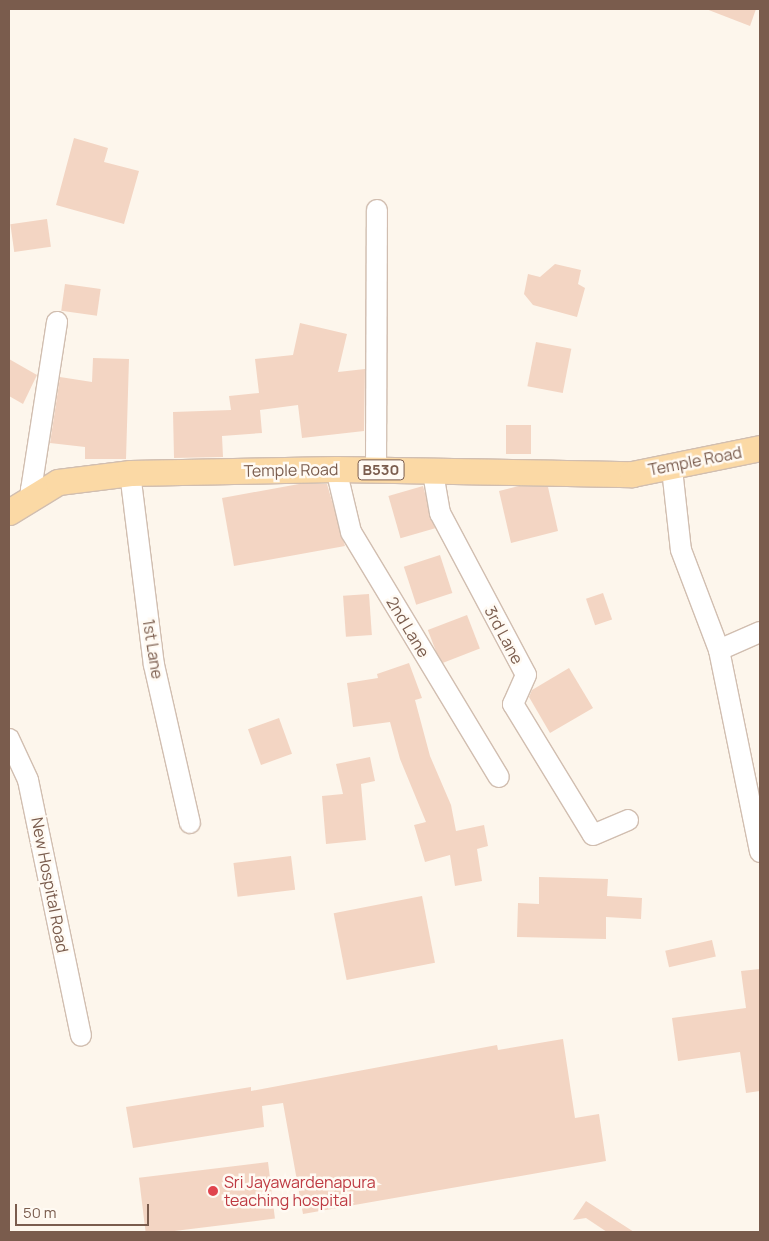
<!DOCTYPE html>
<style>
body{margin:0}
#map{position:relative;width:769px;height:1241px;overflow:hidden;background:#fdf6ec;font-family:Manrope,sans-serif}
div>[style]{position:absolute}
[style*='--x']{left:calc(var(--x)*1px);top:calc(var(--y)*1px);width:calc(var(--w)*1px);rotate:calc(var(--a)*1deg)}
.building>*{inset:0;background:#f3d5c3;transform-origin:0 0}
.roads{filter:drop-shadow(1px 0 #d1beb0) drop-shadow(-1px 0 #d1beb0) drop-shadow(0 1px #d1beb0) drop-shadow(0 -1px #d1beb0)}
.minor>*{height:20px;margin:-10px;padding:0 10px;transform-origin:10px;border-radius:10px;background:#fff}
.major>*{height:25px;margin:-12.5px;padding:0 12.5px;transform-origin:12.5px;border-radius:12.5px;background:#fbd9a5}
.dots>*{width:14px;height:14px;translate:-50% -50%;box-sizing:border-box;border:2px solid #fffaf3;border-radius:50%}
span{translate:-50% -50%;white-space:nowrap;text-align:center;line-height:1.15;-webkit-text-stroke:5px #fffaf3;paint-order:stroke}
.shield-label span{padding:1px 4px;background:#fffaf3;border:1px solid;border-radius:4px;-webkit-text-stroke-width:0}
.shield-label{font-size:15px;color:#7a5c4d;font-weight:700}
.street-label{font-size:16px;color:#7a5c4d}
.health-label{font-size:16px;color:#be3a42}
.left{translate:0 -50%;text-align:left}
.frame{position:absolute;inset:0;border:10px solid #7a5c4d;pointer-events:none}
.scale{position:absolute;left:15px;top:1204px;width:134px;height:22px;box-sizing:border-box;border:2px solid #7a5c4d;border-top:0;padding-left:6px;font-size:15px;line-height:18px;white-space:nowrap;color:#7a5c4d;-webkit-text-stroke:4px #fffaf3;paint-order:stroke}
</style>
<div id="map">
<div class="building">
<i style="clip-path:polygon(706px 9px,756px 9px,750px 26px)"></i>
<i style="clip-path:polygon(74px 138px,108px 148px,104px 162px,139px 171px,124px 224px,56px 205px)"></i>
<i style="left:47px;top:219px;width:28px;height:37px;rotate:82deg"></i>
<i style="clip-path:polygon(555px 264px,581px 270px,578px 284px,585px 288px,577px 317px,533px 305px,524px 294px,528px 274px,540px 277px)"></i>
<i style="left:65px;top:284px;width:36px;height:27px;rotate:8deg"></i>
<i style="clip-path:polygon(300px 323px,347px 334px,338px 372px,365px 369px,364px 431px,302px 438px,298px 405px,260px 410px,262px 433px,222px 436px,223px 457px,174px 458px,173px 412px,231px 410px,229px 396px,259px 393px,255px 359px,293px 355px)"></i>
<i style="left:536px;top:342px;width:36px;height:45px;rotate:11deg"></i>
<i style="clip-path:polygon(93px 358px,129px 359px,126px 459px,85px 459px,85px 447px,50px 443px,60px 377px,92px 382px)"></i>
<i style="clip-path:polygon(9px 359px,37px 375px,23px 404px,9px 396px)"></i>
<i style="left:506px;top:425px;width:25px;height:29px"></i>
<i style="clip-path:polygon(299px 484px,327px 484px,345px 546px,234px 566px,222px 498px)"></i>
<i style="left:423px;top:486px;width:44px;height:36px;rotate:74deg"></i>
<i style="clip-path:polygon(519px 486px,548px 487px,558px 531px,511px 543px,499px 491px)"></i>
<i style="left:440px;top:555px;width:40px;height:38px;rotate:72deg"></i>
<i style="left:603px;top:593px;width:28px;height:18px;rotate:71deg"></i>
<i style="left:369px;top:594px;width:41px;height:26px;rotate:86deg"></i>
<i style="left:467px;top:615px;width:36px;height:42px;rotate:69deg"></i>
<i style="clip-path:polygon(409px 663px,422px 698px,415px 700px,430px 756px,451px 805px,456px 831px,484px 825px,488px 846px,477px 849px,482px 881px,455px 886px,450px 855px,425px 862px,414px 825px,426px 822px,400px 759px,390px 722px,353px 727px,347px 683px,378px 678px,377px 674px)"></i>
<i style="clip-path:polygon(569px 668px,593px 708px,550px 733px,529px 697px,532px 690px)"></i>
<i style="left:279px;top:718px;width:38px;height:33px;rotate:70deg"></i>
<i style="clip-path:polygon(370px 757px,375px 781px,361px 784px,366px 840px,326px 844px,322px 796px,343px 794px,336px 764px)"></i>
<i style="left:291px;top:856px;width:34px;height:58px;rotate:83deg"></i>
<i style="clip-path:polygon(539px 877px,608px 879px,607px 896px,642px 898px,641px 919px,606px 917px,606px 939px,517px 937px,518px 903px,539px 904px)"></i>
<i style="left:422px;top:896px;width:68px;height:90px;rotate:79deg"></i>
<i style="left:712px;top:940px;width:17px;height:48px;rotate:77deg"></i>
<i style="clip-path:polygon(760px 969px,760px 1091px,746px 1093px,740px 1052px,678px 1061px,672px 1018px,746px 1008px,741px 971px)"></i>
<i style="clip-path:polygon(563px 1039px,575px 1118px,599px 1114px,606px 1161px,303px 1214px,283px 1103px,262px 1106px,264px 1127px,133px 1148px,126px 1107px,251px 1087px,251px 1091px,497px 1045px,498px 1050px)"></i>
<i style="left:268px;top:1162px;width:57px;height:130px;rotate:83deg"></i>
<i style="clip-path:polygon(586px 1201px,634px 1232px,607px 1232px,586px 1218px,573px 1220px)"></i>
</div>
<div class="roads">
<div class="minor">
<i style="--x:336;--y:469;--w:65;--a:76.6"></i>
<i style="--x:351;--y:532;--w:286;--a:58.9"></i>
<i style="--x:672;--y:469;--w:81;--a:83.7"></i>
<i style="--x:681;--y:550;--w:107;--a:69.2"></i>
<i style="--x:719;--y:650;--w:206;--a:78.5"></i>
<i style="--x:376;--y:470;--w:260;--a:-89.8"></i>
<i style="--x:130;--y:473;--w:193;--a:82.9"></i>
<i style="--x:154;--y:665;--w:162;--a:77.2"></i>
<i style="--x:433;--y:473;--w:41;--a:80.1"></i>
<i style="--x:440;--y:513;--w:183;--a:62"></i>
<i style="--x:526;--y:675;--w:32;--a:114"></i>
<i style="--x:513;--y:704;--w:153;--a:58.6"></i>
<i style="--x:593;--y:835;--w:38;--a:-23"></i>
<i style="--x:34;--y:496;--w:7;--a:-117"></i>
<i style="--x:31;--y:490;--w:170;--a:-81.2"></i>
<i style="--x:719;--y:650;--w:45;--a:-23.7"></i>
<i style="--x:9;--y:739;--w:45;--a:65.1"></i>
<i style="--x:28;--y:780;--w:261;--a:78.3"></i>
</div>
<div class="major">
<i style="--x:9;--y:512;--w:57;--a:-31.5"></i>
<i style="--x:58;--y:482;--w:73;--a:-7.1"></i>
<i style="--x:130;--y:473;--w:206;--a:-1.1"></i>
<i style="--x:336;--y:469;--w:296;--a:1"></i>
<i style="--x:632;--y:474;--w:131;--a:-11.5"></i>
</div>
</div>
<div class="dots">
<i style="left:213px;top:1191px;background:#e0444e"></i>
</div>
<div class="shield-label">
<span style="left:381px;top:470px">B530</span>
</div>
<div class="street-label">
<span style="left:695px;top:461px;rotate:-11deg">Temple Road</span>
<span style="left:291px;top:470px;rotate:-1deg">Temple Road</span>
<span style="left:408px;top:627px;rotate:59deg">2nd Lane</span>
<span style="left:504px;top:635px;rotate:62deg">3rd Lane</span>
<span style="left:153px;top:649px;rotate:81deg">1st Lane</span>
<span style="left:50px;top:885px;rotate:79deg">New Hospital Road</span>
</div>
<div class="health-label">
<span class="left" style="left:224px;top:1191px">Sri Jayawardenapura<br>teaching hospital</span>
</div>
<div class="frame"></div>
<div class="scale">50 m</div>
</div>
